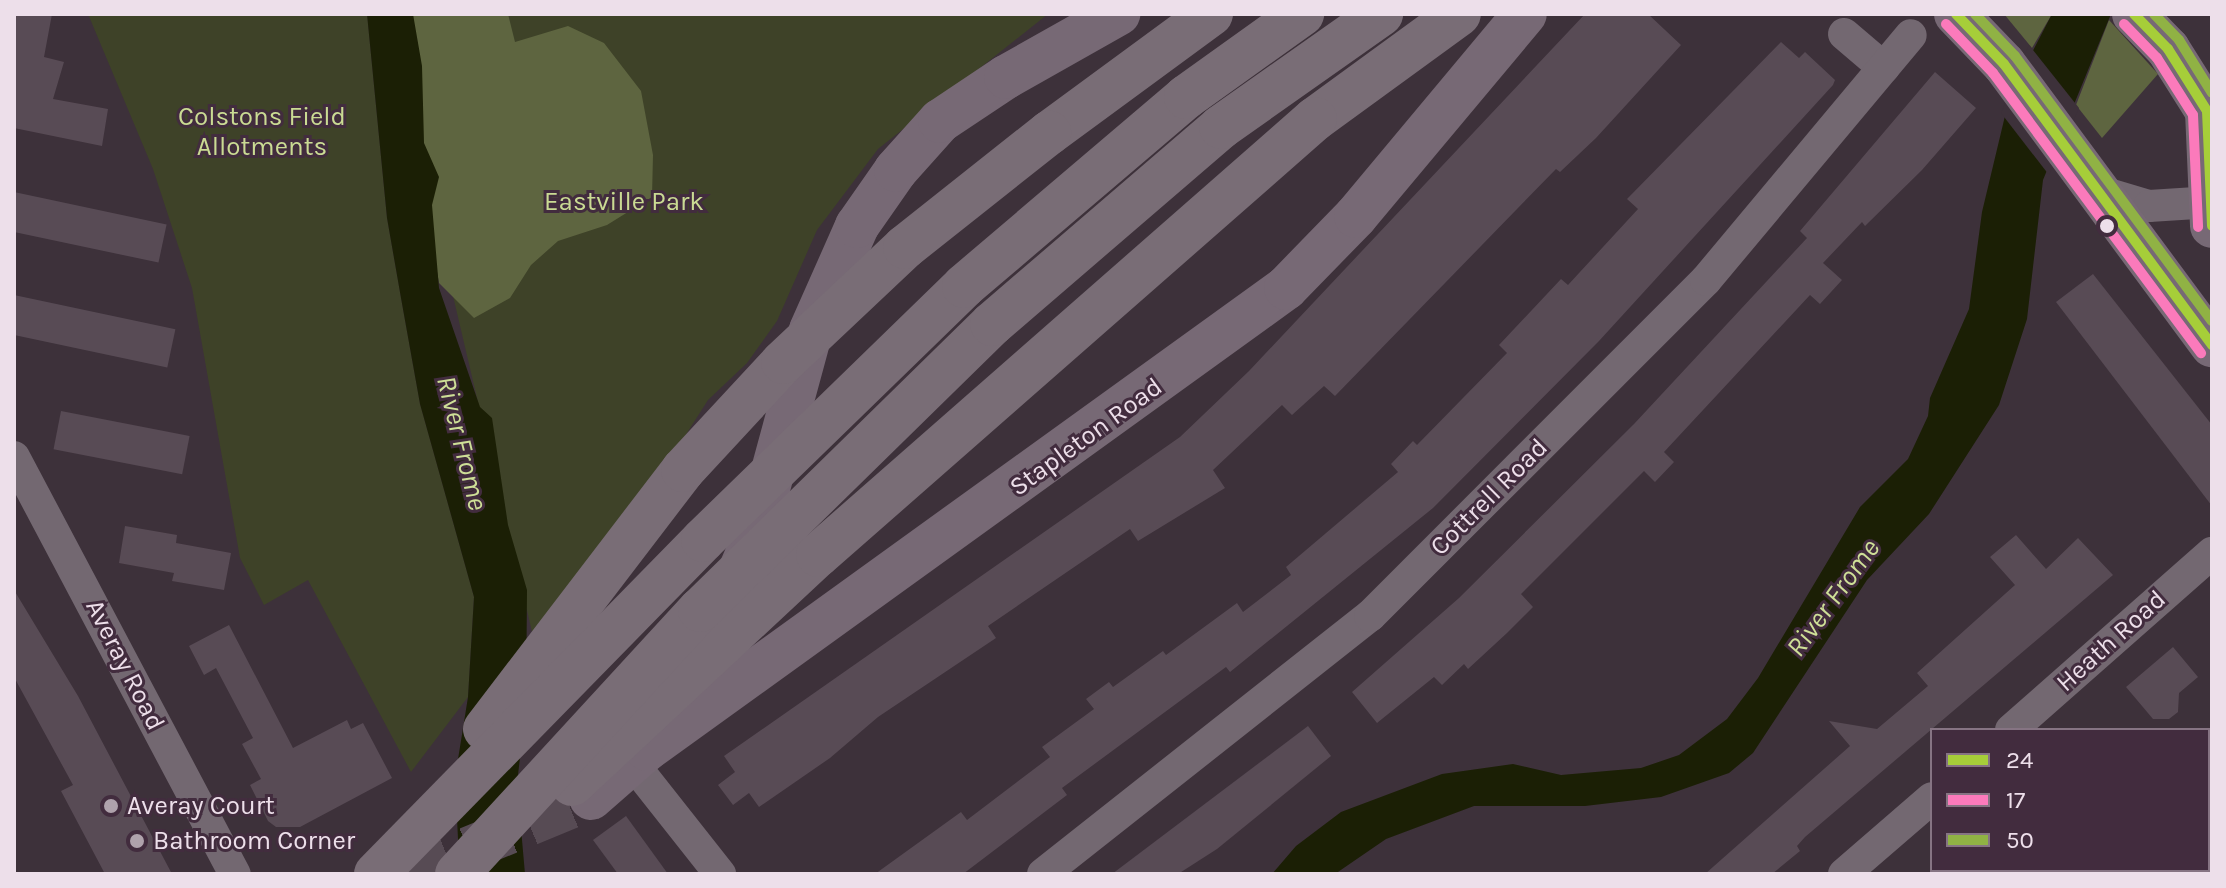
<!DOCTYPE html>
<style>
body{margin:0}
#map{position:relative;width:2226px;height:888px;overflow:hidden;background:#3d313a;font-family:Karla,sans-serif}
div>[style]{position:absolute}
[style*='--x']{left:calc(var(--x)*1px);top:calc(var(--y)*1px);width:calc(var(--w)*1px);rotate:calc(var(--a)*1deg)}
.green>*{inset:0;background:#3e4228}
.forest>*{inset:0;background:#5e6540}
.water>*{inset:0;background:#1b1f05}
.pier>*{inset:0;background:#3d313a}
.building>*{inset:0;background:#584b55;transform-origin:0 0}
.secondary-tunnel>*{height:44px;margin-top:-22px;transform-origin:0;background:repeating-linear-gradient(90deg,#574b54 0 44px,transparent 0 66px)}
.minor>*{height:32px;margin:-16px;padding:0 16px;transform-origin:16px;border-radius:16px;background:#736871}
.secondary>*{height:44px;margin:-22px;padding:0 22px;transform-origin:22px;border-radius:22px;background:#776975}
.motorway>*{height:44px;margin:-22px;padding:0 22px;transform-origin:22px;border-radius:22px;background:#796d76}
.motorway-bridge>*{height:44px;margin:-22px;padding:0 22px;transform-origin:22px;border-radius:22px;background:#796d76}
.bus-1>*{height:10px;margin:-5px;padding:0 5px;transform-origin:5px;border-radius:5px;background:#a6ce39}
.bus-2>*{height:10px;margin:-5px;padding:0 5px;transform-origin:5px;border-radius:5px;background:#fb7abb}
.bus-3>*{height:10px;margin:-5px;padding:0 5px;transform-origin:5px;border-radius:5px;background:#90b244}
.dots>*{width:22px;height:22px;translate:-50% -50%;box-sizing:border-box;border:4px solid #422c3e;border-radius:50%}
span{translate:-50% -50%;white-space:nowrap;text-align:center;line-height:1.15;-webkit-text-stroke:6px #422c3e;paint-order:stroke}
.park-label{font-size:26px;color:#cadb93}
.street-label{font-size:26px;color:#eddfea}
.poi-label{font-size:26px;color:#eddfea}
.left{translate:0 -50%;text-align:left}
.water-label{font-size:28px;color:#cedf97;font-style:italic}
.frame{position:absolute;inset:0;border:16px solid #eddfea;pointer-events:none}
.legend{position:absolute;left:1930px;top:728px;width:280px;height:144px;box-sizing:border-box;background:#422c3e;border:2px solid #867483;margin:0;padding:10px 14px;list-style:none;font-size:24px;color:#eddfea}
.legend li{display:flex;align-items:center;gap:16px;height:40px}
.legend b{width:40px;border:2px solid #867483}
</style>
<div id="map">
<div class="green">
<i style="clip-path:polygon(88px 14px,367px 14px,387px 218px,401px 298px,420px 404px,474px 597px,468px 697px,411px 772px,308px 580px,264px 605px,240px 558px,192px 288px,153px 169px)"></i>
<i style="clip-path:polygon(408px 14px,1048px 14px,878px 149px,817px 230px,777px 321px,747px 363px,708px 400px,625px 530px,533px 636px,445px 262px)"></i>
</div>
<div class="forest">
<i style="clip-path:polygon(392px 14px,508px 14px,515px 42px,568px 26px,604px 43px,641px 91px,653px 155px,652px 197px,607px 225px,558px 241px,531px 265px,510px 298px,474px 318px,439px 283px)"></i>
<i style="clip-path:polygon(2004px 14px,2052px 14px,2032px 48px)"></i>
<i style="clip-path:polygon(2109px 20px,2158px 74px,2102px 138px,2076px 105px)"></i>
</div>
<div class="water">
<i style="clip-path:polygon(367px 14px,413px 14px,422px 66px,424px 143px,439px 177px,432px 205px,439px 288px,480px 407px,492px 418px,508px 525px,527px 590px,526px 708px,517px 783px,525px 874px,462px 874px,459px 859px,455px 778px,468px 697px,474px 597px,420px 404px,401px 298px,387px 218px)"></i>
<i style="clip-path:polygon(2052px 14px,2111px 14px,2043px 180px,2027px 319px,1999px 405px,1929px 514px,1867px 580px,1753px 753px,1729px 773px,1661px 797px,1585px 806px,1474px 806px,1386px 839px,1335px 874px,1272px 874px,1296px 846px,1341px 812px,1442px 774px,1513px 764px,1561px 775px,1641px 768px,1679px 755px,1727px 719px,1758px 678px,1860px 507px,1908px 459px,1928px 416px,1930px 398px,1969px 309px,1982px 212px,2010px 95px)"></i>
</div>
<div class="pier">
<i style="clip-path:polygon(2029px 45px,2079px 108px,2049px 175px,2001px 113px)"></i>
</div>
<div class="building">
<i style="clip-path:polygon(14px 14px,52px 14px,44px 57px,64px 62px,53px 99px,108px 109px,102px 146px,14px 128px)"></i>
<i style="clip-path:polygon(1585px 14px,1648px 14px,1681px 45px,1596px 138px,1560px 172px,1556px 169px,1335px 396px,1324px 386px,1292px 415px,1282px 405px,1213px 470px,1225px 488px,1138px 541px,1130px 529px,988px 626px,996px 638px,878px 717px,830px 758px,759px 807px,749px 793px,733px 805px,718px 785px,735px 772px,724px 756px,1180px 437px,1249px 371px)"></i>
<i style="clip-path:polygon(1781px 42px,1799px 58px,1805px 52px,1835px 80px,1833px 85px,1599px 341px,1433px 508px,1230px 672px,1226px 667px,1062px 788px,1067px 795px,963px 874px,875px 874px,961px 812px,967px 820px,1050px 757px,1042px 747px,1094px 709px,1086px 699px,1109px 682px,1113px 687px,1163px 651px,1166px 655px,1237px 603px,1243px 612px,1291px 575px,1286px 567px,1398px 472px,1391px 464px,1413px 441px,1417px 445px,1507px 353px,1499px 345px,1561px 279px,1568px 285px,1638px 209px,1627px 199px)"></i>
<i style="clip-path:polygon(1935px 72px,1976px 108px,1922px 170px,1865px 226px,1862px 222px,1823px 263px,1842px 280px,1820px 304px,1810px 295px,1664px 452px,1674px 462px,1655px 482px,1644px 471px,1521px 594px,1533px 607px,1507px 633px,1468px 669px,1464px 664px,1442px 685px,1434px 677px,1377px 723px,1352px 692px,1459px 598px,1634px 424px,1807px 238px,1800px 231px)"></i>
<i style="left:14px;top:192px;width:156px;height:39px;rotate:12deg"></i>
<i style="clip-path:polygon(2093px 274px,2212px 425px,2212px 506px,2056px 302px)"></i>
<i style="left:14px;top:295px;width:165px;height:39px;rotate:12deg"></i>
<i style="left:61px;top:411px;width:131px;height:39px;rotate:11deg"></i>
<i style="clip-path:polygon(125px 526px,177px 535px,176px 543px,231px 553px,224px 590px,172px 581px,174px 573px,119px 563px)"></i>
<i style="clip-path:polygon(2016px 535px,2046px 569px,2078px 538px,2113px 575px,1805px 837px,1797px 846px,1800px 851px,1772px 874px,1705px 874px,1850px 746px,1829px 721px,1877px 729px,1928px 686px,1917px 673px,2015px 585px,1990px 557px)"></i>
<i style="clip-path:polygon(14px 590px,78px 696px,172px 874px,105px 874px,61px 791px,73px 785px,14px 677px)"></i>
<i style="clip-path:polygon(229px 625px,293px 748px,347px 720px,351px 729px,363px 723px,392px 778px,300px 827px,276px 827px,268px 821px,250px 785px,261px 779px,242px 744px,253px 738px,216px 668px,204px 675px,189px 646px)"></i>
<i style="clip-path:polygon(2173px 647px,2198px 677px,2179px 693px,2178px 712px,2169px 719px,2153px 719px,2126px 687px)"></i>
<i style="clip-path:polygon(1308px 726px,1331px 756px,1217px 849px,1178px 874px,1112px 874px)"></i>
<i style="clip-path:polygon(626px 816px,668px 874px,618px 874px,593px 840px)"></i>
</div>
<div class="secondary-tunnel">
<i style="--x:407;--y:874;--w:199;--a:-22.4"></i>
</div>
<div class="minor">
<i style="--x:1844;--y:34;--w:52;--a:40.4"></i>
<i style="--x:2102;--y:192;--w:49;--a:16.6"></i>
<i style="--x:2149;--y:206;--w:63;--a:-3.6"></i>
<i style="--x:14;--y:457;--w:472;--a:62.1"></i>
<i style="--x:2011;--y:730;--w:268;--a:-41.4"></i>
<i style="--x:634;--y:765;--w:139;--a:51.7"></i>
<i style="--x:2107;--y:870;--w:6;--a:45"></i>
<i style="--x:1043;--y:874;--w:417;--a:-38.3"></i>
<i style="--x:1370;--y:616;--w:475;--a:-45"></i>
<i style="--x:1706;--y:280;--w:319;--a:-50.1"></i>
<i style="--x:1844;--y:874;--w:116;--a:-40.8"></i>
</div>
<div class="secondary">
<i style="--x:1956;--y:14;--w:69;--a:46.2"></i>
<i style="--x:2004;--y:64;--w:350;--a:53.5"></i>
<i style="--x:2134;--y:14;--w:49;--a:45.8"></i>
<i style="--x:2168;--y:49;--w:73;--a:57.8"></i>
<i style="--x:2207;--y:111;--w:115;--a:87.5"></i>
<i style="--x:737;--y:578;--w:49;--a:-67.1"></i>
<i style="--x:756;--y:533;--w:210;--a:-74.8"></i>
<i style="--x:811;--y:330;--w:114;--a:-66.1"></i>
<i style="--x:857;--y:226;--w:68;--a:-55.1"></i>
<i style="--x:896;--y:170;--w:66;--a:-48.1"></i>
<i style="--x:940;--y:121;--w:79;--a:-33.7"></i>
<i style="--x:1006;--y:77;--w:129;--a:-29.4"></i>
<i style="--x:591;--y:798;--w:74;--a:-41.2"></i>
<i style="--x:647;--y:749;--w:788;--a:-35.81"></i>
<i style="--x:1286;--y:288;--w:100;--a:-45.8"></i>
<i style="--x:1356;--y:216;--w:263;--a:-50.1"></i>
</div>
<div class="motorway">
<i style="--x:1315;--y:119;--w:178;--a:-36.1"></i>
<i style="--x:1049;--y:133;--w:201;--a:-36.3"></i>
</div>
<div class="motorway-bridge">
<i style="--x:485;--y:729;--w:326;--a:-52.6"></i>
<i style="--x:683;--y:470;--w:147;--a:-47.2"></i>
<i style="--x:783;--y:362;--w:168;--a:-43.3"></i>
<i style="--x:905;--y:247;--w:184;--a:-38.4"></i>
<i style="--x:572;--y:784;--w:336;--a:-43"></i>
<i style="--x:818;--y:555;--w:661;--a:-41.26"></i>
<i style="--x:376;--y:874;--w:467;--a:-45.6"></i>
<i style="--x:703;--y:540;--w:364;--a:-44.2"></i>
<i style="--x:964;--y:286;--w:292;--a:-40.4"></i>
<i style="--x:1186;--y:97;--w:143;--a:-35.6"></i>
<i style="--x:457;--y:874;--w:359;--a:-47.4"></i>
<i style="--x:700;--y:610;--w:409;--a:-44.4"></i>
<i style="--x:992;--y:324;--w:302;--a:-40.7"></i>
<i style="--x:1221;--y:127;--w:196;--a:-35.2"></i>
</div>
<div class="bus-1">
<i style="--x:1956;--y:14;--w:69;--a:46.2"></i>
<i style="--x:2004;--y:64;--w:350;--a:53.5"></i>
<i style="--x:2134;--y:14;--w:49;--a:45.8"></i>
<i style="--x:2168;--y:49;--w:73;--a:57.8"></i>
<i style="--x:2207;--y:111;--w:115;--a:87.5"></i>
</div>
<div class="bus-2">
<i style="--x:1946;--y:24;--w:68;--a:46.2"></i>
<i style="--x:1993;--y:73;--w:349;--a:53.4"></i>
<i style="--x:2124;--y:24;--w:47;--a:45.9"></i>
<i style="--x:2157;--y:58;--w:67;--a:57.7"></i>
<i style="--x:2193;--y:115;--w:112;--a:87.4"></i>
</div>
<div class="bus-3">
<i style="--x:1975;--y:14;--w:58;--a:46.4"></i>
<i style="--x:2015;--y:56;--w:330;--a:53.4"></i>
<i style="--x:2154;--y:14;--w:36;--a:46"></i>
<i style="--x:2179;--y:40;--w:62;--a:58.1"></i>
</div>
<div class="dots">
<i style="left:2107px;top:226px;background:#eddfea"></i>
<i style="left:111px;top:806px;background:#afa2ac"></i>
<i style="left:137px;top:841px;background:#afa2ac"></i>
</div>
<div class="park-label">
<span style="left:262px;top:132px">Colstons Field<br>Allotments</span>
<span style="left:624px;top:202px">Eastville Park</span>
</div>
<div class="street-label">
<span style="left:1086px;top:437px;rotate:-36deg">Stapleton Road</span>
<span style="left:1489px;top:497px;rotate:-45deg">Cottrell Road</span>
<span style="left:2111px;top:641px;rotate:-42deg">Heath Road</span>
<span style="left:125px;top:665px;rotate:63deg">Averay Road</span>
</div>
<div class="poi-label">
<span class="left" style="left:127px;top:806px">Averay Court</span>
<span class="left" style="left:153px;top:841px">Bathroom Corner</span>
</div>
<div class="water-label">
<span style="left:462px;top:443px;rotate:76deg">River Frome</span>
<span style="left:1833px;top:598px;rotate:-54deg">River Frome</span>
</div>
<div class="frame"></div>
<ul class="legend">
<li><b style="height:10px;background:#a6ce39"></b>24</li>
<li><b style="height:10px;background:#fb7abb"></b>17</li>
<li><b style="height:10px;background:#90b244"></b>50</li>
</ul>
</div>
